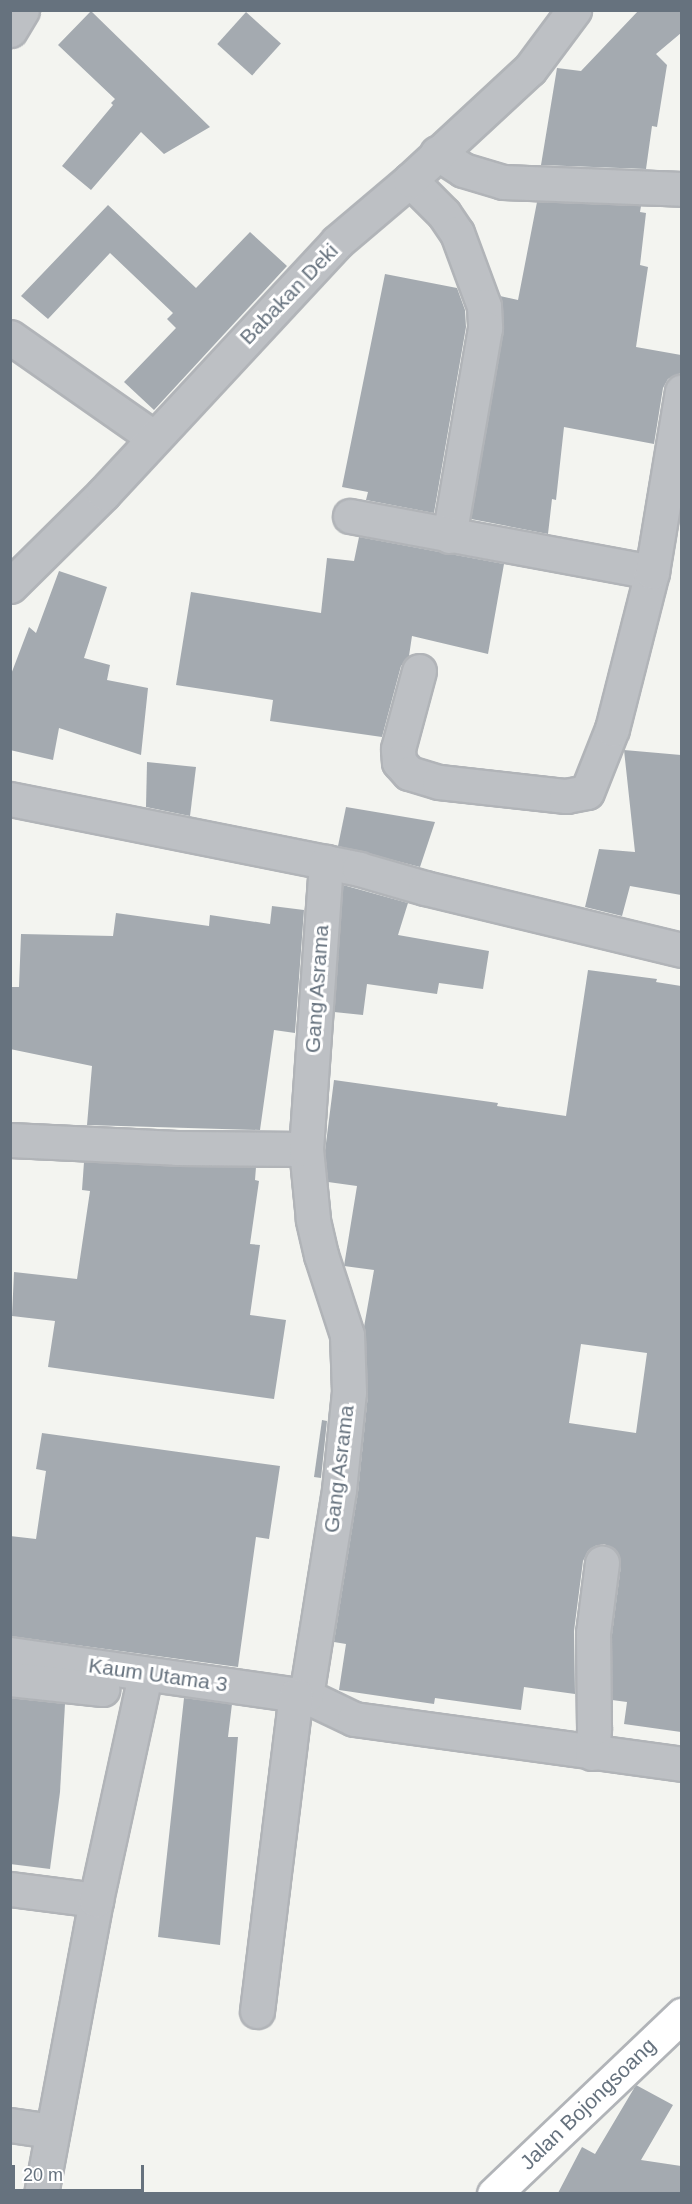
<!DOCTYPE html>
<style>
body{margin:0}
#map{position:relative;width:692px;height:2204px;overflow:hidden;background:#f3f4f0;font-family:Arial,sans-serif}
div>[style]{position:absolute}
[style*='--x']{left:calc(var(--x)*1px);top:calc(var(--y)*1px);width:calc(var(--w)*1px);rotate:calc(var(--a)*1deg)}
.building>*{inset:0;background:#a4aab0;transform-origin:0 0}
.roads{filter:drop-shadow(2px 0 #b1b4b8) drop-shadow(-2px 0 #b1b4b8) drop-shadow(0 2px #b1b4b8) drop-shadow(0 -2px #b1b4b8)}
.minor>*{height:33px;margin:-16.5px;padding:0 16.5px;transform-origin:16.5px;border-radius:16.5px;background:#bdc0c4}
.major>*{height:33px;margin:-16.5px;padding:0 16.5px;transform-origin:16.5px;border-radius:16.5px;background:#fff}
span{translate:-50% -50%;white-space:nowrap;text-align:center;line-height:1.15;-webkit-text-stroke:6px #fff;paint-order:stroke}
.street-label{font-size:21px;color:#66727e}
.frame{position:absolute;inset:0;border:12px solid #66727e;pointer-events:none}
.scale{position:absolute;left:12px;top:2165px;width:132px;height:27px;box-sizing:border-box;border:3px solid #66727e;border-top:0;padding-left:8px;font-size:18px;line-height:21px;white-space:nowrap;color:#66727e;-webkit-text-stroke:4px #fff;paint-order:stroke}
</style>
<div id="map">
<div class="building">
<i style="clip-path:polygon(639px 10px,681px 10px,681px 33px,656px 54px,667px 65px,657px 127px,652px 126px,646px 169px,541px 165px,557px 68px,581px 71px)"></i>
<i style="clip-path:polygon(91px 11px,210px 127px,164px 154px,141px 132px,91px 190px,62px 166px,113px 105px,111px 103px,115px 99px,58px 45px)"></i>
<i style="left:246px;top:12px;width:47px;height:43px;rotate:42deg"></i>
<i style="clip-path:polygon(537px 202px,641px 206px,640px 212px,646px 213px,640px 265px,648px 267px,636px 347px,681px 355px,681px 373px,668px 379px,663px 388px,654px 444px,564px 427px,556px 500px,552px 499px,548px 534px,471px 519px,503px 331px,500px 296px,518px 300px)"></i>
<i style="clip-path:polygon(108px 205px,196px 288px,250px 232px,287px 266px,154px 410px,124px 382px,176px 328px,167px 319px,173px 313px,110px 253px,48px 319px,21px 296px)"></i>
<i style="clip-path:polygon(385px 274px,457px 288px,465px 310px,466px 327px,434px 513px,366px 500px,368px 492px,342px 487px)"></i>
<i style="clip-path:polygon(359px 537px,504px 564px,488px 654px,412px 636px,409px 656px,401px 666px,382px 737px,270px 721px,273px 700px,176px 685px,191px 592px,321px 613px,327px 558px,354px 561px)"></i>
<i style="clip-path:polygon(59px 571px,107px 587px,84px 658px,110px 665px,107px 680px,148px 688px,141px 755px,59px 728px,53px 760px,10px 750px,10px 677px,29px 627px,36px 633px)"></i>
<i style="clip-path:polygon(624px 750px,681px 755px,681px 895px,630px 886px,622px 916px,585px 907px,599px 849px,635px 852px)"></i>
<i style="clip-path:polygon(147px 762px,196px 767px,190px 816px,146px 807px)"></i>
<i style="clip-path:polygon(346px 807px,435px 822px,420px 867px,338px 846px)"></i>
<i style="clip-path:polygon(343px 885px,408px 903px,398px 935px,489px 951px,483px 989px,439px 983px,437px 994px,367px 984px,363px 1015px,334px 1012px)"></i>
<i style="clip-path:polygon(272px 906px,304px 910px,295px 1033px,274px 1030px,260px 1130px,87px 1125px,92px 1066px,10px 1049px,10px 987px,19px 987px,21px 934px,113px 936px,116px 913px,209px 926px,210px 915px,270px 924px)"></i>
<i style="clip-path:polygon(evenodd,588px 970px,657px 979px,656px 982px,681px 986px,681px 1732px,624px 1724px,627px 1702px,612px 1700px,612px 1634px,621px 1565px,619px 1555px,614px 1549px,604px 1544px,595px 1546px,588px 1551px,583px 1561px,574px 1631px,575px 1694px,524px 1687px,521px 1710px,435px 1698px,434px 1704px,339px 1690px,346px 1644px,334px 1642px,358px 1492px,368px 1394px,364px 1327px,374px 1270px,344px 1266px,357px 1186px,328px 1182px,325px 1151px,334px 1080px,498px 1103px,497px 1106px,566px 1116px,588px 970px,581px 1344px,647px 1353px,636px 1433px,569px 1423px,581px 1344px)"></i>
<i style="clip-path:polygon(84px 1162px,256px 1167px,255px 1180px,259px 1181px,250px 1244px,260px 1245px,250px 1315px,286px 1320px,274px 1399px,48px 1367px,55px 1321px,12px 1316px,14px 1272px,77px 1279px,90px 1191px,82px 1190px)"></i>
<i style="clip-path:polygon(322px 1420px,327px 1421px,321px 1478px,314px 1477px)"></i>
<i style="clip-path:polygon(42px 1433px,280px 1466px,269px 1539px,256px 1537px,238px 1667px,10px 1636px,10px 1536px,36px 1539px,46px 1471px,36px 1469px)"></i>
<i style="clip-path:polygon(10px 1698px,65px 1704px,60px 1792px,50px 1869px,10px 1864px)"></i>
<i style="clip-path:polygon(184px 1698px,232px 1704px,228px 1737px,238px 1737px,220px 1945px,158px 1937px)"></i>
<i style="clip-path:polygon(636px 2085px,673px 2105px,641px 2160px,681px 2166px,681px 2193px,558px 2193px,582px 2147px,595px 2154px)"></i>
</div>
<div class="roads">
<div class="minor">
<i style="--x:10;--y:30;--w:23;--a:-59"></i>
<i style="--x:437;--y:153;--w:31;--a:33"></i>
<i style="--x:463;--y:170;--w:42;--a:16.7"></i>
<i style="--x:503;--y:182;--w:179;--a:2.2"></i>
<i style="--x:410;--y:180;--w:48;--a:45"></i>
<i style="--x:444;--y:214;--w:23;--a:56"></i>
<i style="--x:457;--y:233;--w:78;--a:69.7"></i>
<i style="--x:484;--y:306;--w:22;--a:87"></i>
<i style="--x:485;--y:328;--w:211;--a:99.8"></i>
<i style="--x:10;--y:337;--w:174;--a:35"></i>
<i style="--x:350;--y:516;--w:307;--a:10.5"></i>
<i style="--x:10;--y:586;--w:132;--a:-44.7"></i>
<i style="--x:104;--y:493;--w:342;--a:-47.1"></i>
<i style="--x:337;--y:242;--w:96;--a:-40.3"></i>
<i style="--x:410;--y:180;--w:163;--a:-42.8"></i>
<i style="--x:530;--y:69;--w:74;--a:-53.3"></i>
<i style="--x:419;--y:671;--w:81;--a:105.1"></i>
<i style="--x:398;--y:749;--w:13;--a:86"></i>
<i style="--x:399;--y:762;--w:15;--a:48"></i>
<i style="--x:409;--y:773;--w:31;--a:17"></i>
<i style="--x:439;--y:782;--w:128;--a:6.3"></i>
<i style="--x:566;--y:796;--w:21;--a:-11"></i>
<i style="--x:587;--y:792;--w:68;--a:-68.4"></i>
<i style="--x:612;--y:729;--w:162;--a:-75.7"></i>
<i style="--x:652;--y:572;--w:183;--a:-80.6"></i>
<i style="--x:10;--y:799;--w:356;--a:11.3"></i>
<i style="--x:359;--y:869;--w:69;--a:16.1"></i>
<i style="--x:425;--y:888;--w:264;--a:13.6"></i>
<i style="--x:10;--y:1140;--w:167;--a:2.7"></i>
<i style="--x:177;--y:1148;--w:129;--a:0.4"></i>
<i style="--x:10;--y:1654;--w:299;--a:8.1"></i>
<i style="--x:306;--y:1696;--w:53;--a:25.6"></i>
<i style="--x:354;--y:1719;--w:331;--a:7.8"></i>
<i style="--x:10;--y:1679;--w:93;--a:6.2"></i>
<i style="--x:306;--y:1696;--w:209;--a:-80.9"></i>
<i style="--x:339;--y:1490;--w:99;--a:-84.2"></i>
<i style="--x:349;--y:1392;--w:57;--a:-92"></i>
<i style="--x:347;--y:1335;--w:84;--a:-108"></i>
<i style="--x:321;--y:1255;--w:37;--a:-103"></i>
<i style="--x:313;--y:1219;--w:70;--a:-95.7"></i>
<i style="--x:306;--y:1149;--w:288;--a:-86"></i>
<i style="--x:592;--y:1753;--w:25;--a:-85"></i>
<i style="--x:594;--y:1728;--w:95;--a:-90.6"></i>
<i style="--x:593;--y:1633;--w:71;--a:-82.7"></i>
<i style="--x:10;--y:1889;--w:87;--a:7.3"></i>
<i style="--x:257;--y:2011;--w:318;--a:-83"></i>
<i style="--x:10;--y:2125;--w:41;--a:8.3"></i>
<i style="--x:41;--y:2194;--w:299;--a:-79.4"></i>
<i style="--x:96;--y:1900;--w:230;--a:-77.7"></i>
</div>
<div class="major">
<i style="--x:494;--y:2194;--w:260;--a:-43.6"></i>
</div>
</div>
<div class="street-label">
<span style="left:289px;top:294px;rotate:-46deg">Babakan Deki</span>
<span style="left:317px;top:989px;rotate:-86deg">Gang Asrama</span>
<span style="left:339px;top:1469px;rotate:-83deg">Gang Asrama</span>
<span style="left:158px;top:1675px;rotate:8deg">Kaum Utama 3</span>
<span style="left:588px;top:2104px;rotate:-44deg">Jalan Bojongsoang</span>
</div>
<div class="frame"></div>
<div class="scale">20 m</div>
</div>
